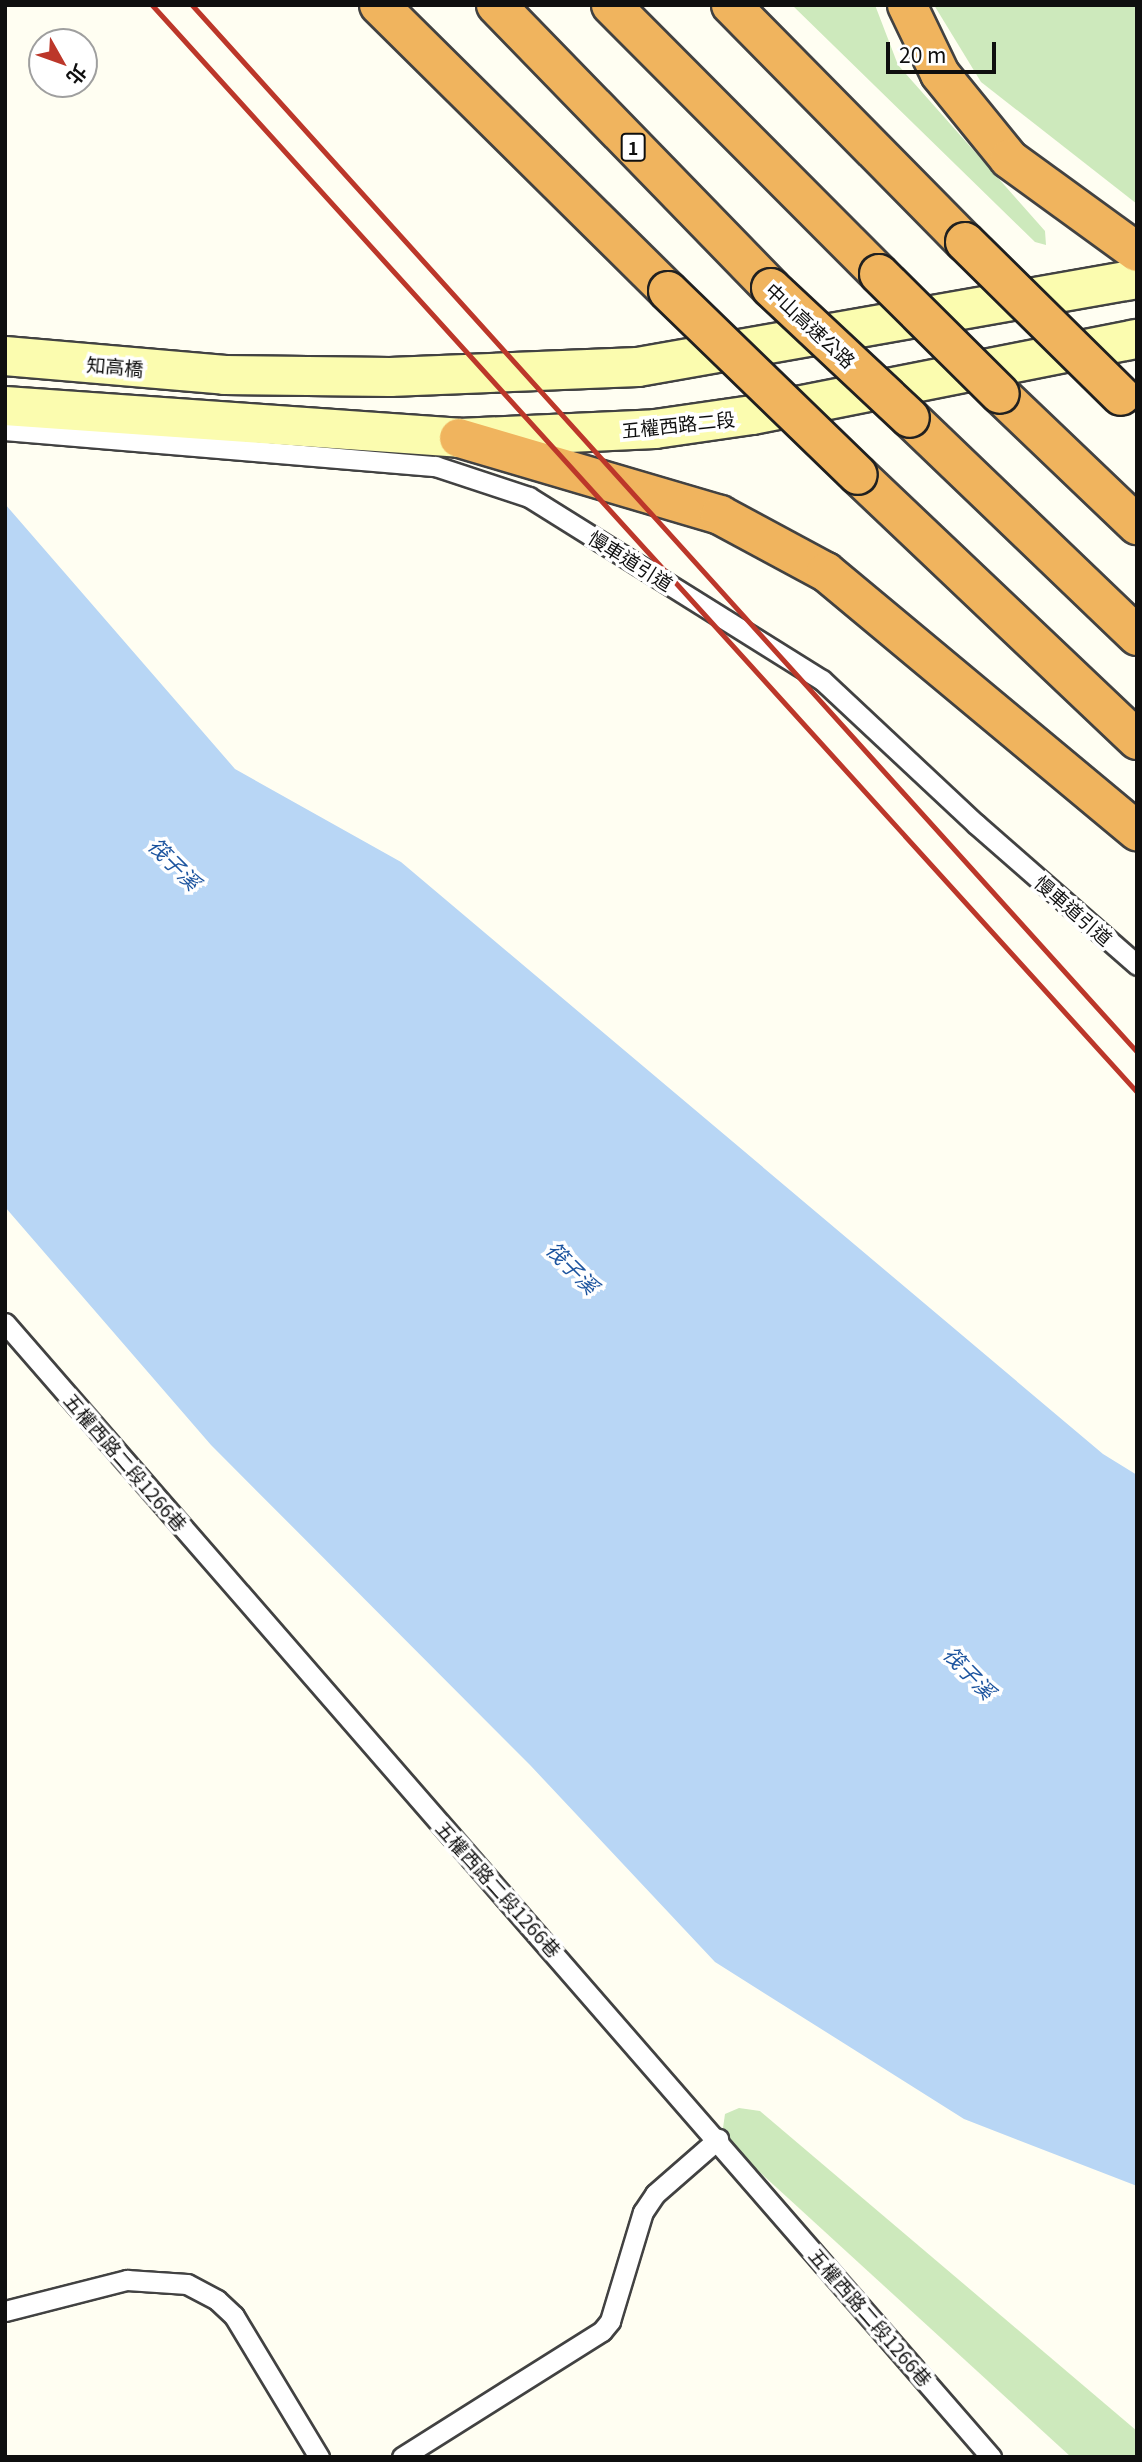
<!DOCTYPE html>
<meta charset="utf-8">
<style>
body{margin:0}
#map{position:relative;width:1142px;height:2462px;overflow:hidden;background:#fffef2;font-family:Georgia,"Noto Sans TC",serif}
div>[style]{position:absolute}
[style*='--x']{left:calc(var(--x)*1px);top:calc(var(--y)*1px);width:calc(var(--w)*1px);rotate:calc(var(--a)*1deg)}
.green>*{inset:0;background:#cde9bc}
.water>*{inset:0;background:#b8d6f5}
.roads{filter:drop-shadow(2px 0 #424242) drop-shadow(-2px 0 #424242) drop-shadow(0 2px #424242) drop-shadow(0 -2px #424242)}
.service>*{height:19px;margin:-9.5px;padding:0 9.5px;transform-origin:9.5px;border-radius:9.5px;background:#fff}
.secondary>*{height:38px;margin:-19px;padding:0 19px;transform-origin:19px;border-radius:19px;background:#fbfcaf}
.motorway>*{height:38px;margin:-19px;padding:0 19px;transform-origin:19px;border-radius:19px;background:#f0b45e}
.rail>*{height:5px;margin:-2.5px;padding:0 2.5px;transform-origin:2.5px;border-radius:2.5px;background:#bc372a}
.bridges{filter:drop-shadow(2px 0 #202020) drop-shadow(-2px 0 #202020) drop-shadow(0 2px #202020) drop-shadow(0 -2px #202020)}
.motorway-bridge>*{height:38px;margin:-19px;padding:0 19px;transform-origin:19px;border-radius:19px;background:#f0b45e}
span{translate:-50% -50%;white-space:nowrap;text-align:center;line-height:1.15;-webkit-text-stroke:7px #fff;paint-order:stroke}
.shield-label span{padding:2px 5px;background:#fff;border:2px solid;border-radius:5px;-webkit-text-stroke-width:0}
.shield-label{font-size:18px;color:#0f0f0f;font-weight:700}
.street-label{font-size:19px;color:#0f0f0f}
.water-label{font-size:21px;color:#1b539e;font-style:italic}
.frame{position:absolute;inset:0;border:7px solid #0f0f0f;pointer-events:none}
.north{position:absolute;left:28px;top:28px;width:70px;height:70px;box-sizing:border-box;background:#fff;border:2px solid #9f9f9f;border-radius:50%;rotate:130deg;font-size:19px;font-weight:700;line-height:28px;text-align:center;color:#0f0f0f}
.north::after{content:'';display:block;margin:auto;width:24px;height:32px;background:#bc372a;clip-path:polygon(50% 0,100% 100%,50% 72%,0 100%)}
.scale{position:absolute;left:886px;top:42px;width:110px;height:32px;box-sizing:border-box;border:4px solid #0f0f0f;border-top:0;padding-left:9px;font-size:21px;line-height:24px;white-space:nowrap;color:#0f0f0f;-webkit-text-stroke:5px #fff;paint-order:stroke}
</style>
<div id="map">
<div class="green">
<i style="clip-path:polygon(792px 5px,875px 5px,898px 65px,1045px 231px,1046px 245px,1035px 242px)"></i>
<i style="clip-path:polygon(934px 5px,1137px 5px,1137px 204px,981px 82px)"></i>
<i style="clip-path:polygon(739px 2108px,760px 2111px,1137px 2431px,1137px 2457px,1071px 2457px,730px 2145px,723px 2128px,725px 2114px)"></i>
</div>
<div class="water">
<i style="clip-path:polygon(5px 504px,235px 769px,401px 862px,1103px 1454px,1137px 1475px,1137px 2186px,964px 2119px,715px 1962px,530px 1765px,211px 1445px,5px 1207px)"></i>
</div>
<div class="roads">
<div class="service">
<i style="--x:5;--y:430;--w:432;--a:4.8"></i>
<i style="--x:435;--y:466;--w:99;--a:18.3"></i>
<i style="--x:529;--y:497;--w:345;--a:32"></i>
<i style="--x:822;--y:680;--w:211;--a:43.1"></i>
<i style="--x:976;--y:824;--w:214;--a:41.2"></i>
<i style="--x:5;--y:1323;--w:1503;--a:48.99"></i>
<i style="--x:5;--y:2311;--w:126;--a:-14.3"></i>
<i style="--x:127;--y:2280;--w:60;--a:3.8"></i>
<i style="--x:187;--y:2284;--w:34;--a:28"></i>
<i style="--x:217;--y:2300;--w:23;--a:43"></i>
<i style="--x:234;--y:2316;--w:165;--a:58.9"></i>
<i style="--x:402;--y:2457;--w:236;--a:-32.2"></i>
<i style="--x:602;--y:2331;--w:13;--a:-51"></i>
<i style="--x:610;--y:2321;--w:114;--a:-73.2"></i>
<i style="--x:643;--y:2212;--w:22;--a:-56"></i>
<i style="--x:655;--y:2194;--w:84;--a:-41.1"></i>
</div>
<div class="secondary">
<i style="--x:5;--y:356;--w:221;--a:4.9"></i>
<i style="--x:225;--y:375;--w:165;--a:0.7"></i>
<i style="--x:390;--y:377;--w:248;--a:-2.3"></i>
<i style="--x:638;--y:367;--w:507;--a:-10"></i>
<i style="--x:5;--y:406;--w:455;--a:4"></i>
<i style="--x:459;--y:438;--w:196;--a:-2.6"></i>
<i style="--x:655;--y:429;--w:98;--a:-8.2"></i>
<i style="--x:752;--y:415;--w:392;--a:-11.2"></i>
</div>
<div class="motorway">
<i style="--x:379;--y:5;--w:407;--a:44.7"></i>
<i style="--x:496;--y:5;--w:395;--a:45.8"></i>
<i style="--x:611;--y:5;--w:380;--a:45.1"></i>
<i style="--x:731;--y:5;--w:333;--a:45.4"></i>
<i style="--x:907;--y:5;--w:76;--a:64.4"></i>
<i style="--x:940;--y:74;--w:109;--a:50.9"></i>
<i style="--x:1009;--y:159;--w:158;--a:36"></i>
<i style="--x:1000;--y:394;--w:190;--a:43.7"></i>
<i style="--x:910;--y:418;--w:315;--a:43.8"></i>
<i style="--x:459;--y:438;--w:272;--a:16.4"></i>
<i style="--x:720;--y:515;--w:120;--a:28.3"></i>
<i style="--x:826;--y:572;--w:405;--a:39.8"></i>
<i style="--x:858;--y:475;--w:385;--a:43.5"></i>
</div>
</div>
<div class="rail">
<i style="--x:152;--y:5;--w:1467;--a:47.82"></i>
<i style="--x:192;--y:5;--w:1410;--a:47.93"></i>
</div>
<div class="bridges">
<div class="motorway-bridge">
<i style="--x:965;--y:242;--w:219;--a:44.6"></i>
<i style="--x:879;--y:274;--w:170;--a:44.8"></i>
<i style="--x:771;--y:288;--w:190;--a:43.1"></i>
<i style="--x:668;--y:291;--w:264;--a:44.1"></i>
</div>
</div>
<div class="shield-label">
<span style="left:633px;top:147px">1</span>
</div>
<div class="street-label">
<span style="left:811px;top:325px;rotate:43deg">中山高速公路</span>
<span style="left:115px;top:366px;rotate:5deg">知高橋</span>
<span style="left:678px;top:424px;rotate:-6deg">五權西路二段</span>
<span style="left:631px;top:560px;rotate:32deg">慢車道引道</span>
<span style="left:1074px;top:910px;rotate:41deg">慢車道引道</span>
<span style="left:126px;top:1462px;rotate:49deg">五權西路二段1266巷</span>
<span style="left:499px;top:1889px;rotate:48deg">五權西路二段1266巷</span>
<span style="left:871px;top:2317px;rotate:49deg">五權西路二段1266巷</span>
</div>
<div class="water-label">
<span style="left:175px;top:863px;rotate:45deg">筏子溪</span>
<span style="left:573px;top:1267px;rotate:45deg">筏子溪</span>
<span style="left:970px;top:1672px;rotate:46deg">筏子溪</span>
</div>
<div class="frame"></div>
<div class="north">北</div>
<div class="scale">20 m</div>
</div>
